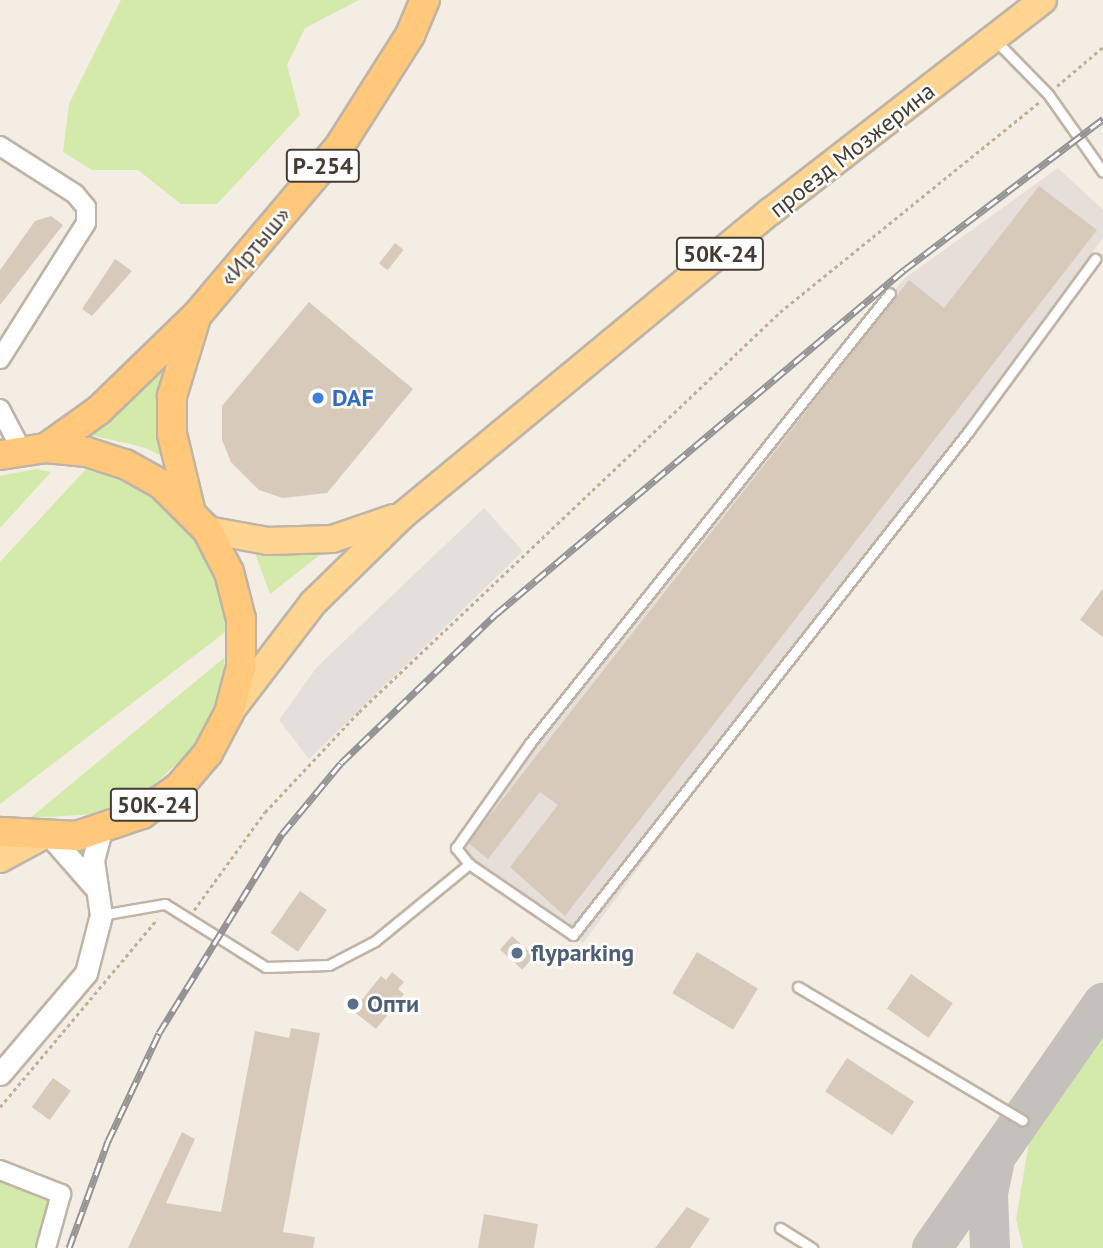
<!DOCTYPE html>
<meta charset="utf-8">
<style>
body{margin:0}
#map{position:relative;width:1103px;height:1248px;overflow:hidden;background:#f3ede4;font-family:"PT Sans",sans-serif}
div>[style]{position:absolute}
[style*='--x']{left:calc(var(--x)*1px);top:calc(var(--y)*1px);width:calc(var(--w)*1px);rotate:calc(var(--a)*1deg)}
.industrial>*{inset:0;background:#e5ded9}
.green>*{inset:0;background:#d3eaaa}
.parking>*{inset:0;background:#e3e0dc}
.taxiway>*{height:40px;margin:-20px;padding:0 20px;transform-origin:20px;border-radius:20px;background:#c4c0bc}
.building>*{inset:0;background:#d8cabb;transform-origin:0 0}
.path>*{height:2.5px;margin-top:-1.25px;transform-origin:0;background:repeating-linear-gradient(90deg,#c1ae96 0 3.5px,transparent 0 7px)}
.roads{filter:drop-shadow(2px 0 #bfb4a6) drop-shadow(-2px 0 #bfb4a6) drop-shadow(0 2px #bfb4a6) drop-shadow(0 -2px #bfb4a6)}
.service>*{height:9px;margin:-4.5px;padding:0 4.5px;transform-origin:4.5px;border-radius:4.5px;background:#fff}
.minor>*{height:18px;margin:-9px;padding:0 9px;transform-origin:9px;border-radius:9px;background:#fff}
.tertiary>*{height:21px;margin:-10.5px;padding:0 10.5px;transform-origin:10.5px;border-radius:10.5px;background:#fff}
.primary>*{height:26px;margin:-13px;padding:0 13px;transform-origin:13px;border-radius:13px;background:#ffd591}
.trunk>*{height:28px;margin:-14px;padding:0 14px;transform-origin:14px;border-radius:14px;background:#ffc87a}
.rail>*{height:7px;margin-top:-3.5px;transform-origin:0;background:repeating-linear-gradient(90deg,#fff 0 13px,#949494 0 26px);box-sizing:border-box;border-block:2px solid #949494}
.dots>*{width:19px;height:19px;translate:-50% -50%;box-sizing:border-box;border:4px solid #fff;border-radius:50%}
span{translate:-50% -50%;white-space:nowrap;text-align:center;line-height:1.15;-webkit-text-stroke:5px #fff;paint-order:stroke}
.shield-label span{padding:2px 5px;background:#fff;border:2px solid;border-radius:5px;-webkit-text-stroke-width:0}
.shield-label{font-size:23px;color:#453d33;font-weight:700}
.street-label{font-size:24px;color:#453d33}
.shop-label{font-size:24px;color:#366cbe;font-weight:700}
.left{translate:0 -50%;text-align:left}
.service-label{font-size:24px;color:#4e5e75;font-weight:700}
</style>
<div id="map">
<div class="industrial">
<i style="clip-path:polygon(1058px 168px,1103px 210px,1103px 238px,583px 943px,451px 844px,648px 589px,904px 279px)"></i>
</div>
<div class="green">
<i style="clip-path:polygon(121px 0,359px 0,305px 28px,287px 65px,300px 115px,217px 204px,181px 204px,138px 170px,92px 170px,63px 152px,69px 104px)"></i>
<i style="clip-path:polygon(172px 363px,168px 459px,143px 447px,90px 435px)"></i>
<i style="clip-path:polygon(87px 468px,140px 488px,183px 524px,213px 571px,228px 630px,0 804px,0 562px)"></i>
<i style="clip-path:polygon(36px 469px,51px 472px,0 528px,0 476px)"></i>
<i style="clip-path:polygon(253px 548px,274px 553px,325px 551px,270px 594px)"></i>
<i style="clip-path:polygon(225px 657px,221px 691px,195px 746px,151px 788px,96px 814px,30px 818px)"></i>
<i style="clip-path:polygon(1103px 1028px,1103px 1248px,1023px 1248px,1016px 1219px,1031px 1131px)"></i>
<i style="clip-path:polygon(0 1175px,54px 1197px,39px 1248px,0 1248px)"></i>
</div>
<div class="parking">
<i style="clip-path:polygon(484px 508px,523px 551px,309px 759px,279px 720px,317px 667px)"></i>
</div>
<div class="taxiway">
<i style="--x:932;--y:1248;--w:299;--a:-55.1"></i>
<i style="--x:990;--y:1248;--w:55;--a:-92.1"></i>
<i style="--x:988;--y:1193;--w:30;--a:-78"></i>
</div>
<div class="building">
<i style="clip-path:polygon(1039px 186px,1097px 230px,565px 916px,510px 867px,558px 805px,540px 792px,488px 859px,468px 843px,909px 280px,944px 308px)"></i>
<i style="clip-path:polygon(51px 216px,63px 225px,0 305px,0 270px,35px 221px)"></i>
<i style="left:395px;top:243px;width:11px;height:26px;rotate:38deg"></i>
<i style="clip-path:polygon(115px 259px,132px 271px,92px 316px,82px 309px)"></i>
<i style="clip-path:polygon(309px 302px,413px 389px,327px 493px,283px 498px,259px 490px,231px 462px,222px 440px,222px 406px)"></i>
<i style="clip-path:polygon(1103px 588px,1103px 637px,1080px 620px)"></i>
<i style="left:300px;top:891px;width:33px;height:51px;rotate:35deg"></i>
<i style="left:512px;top:936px;width:30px;height:18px;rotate:42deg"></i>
<i style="left:697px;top:952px;width:71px;height:48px;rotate:31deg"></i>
<i style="clip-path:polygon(392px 972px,404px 982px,398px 989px,404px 994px,376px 1029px,353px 1011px,381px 976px,386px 980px)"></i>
<i style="left:911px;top:974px;width:51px;height:42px;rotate:35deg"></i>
<i style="clip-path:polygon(291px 1028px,320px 1033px,283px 1232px,315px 1237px,313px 1248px,128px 1248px,182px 1132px,195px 1139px,166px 1203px,221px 1212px,255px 1031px,289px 1038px)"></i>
<i style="left:847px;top:1058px;width:80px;height:40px;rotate:33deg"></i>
<i style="left:53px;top:1078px;width:22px;height:36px;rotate:36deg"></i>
<i style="clip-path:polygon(687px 1207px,710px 1219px,690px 1248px,655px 1248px)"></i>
<i style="clip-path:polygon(484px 1214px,538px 1224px,534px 1248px,478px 1248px)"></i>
</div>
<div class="path">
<i style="--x:1057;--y:86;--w:60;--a:-40.3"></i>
<i style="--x:194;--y:910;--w:121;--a:-54.1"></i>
<i style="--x:265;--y:812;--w:137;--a:-46.8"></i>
<i style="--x:359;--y:712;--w:581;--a:-43.53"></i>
<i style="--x:780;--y:312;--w:333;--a:-39"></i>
<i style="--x:0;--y:1107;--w:245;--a:-50.1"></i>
</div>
<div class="roads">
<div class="service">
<i style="--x:996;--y:41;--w:74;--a:45.5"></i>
<i style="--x:1048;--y:94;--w:95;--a:54.8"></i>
<i style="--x:469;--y:864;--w:21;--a:-129"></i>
<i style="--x:456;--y:848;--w:128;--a:-54.8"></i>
<i style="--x:530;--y:743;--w:576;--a:-51.34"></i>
<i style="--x:101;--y:915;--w:65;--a:-9.8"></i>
<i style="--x:165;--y:904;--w:119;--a:32"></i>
<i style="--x:266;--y:967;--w:63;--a:-1.8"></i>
<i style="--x:329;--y:965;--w:52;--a:-27.6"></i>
<i style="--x:375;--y:941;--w:122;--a:-39.3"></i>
<i style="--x:469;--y:864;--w:126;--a:34.3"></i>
<i style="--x:573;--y:935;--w:640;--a:-51.86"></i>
<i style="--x:968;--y:432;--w:215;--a:-53.7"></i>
<i style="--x:798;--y:987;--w:261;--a:30.7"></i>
<i style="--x:780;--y:1228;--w:38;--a:32"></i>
</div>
<div class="minor">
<i style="--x:0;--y:146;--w:89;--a:32.6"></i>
<i style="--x:75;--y:194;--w:17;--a:50"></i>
<i style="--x:86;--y:207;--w:16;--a:90"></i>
<i style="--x:86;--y:223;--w:161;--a:122.3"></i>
<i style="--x:0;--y:409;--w:45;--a:62.3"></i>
<i style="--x:0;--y:1170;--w:66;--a:21.5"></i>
<i style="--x:61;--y:1194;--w:56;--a:105.5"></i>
</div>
<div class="tertiary">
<i style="--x:52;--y:838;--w:64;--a:48.8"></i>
<i style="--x:0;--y:1074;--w:133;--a:-49.6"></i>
<i style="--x:86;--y:973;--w:60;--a:-75.5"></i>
<i style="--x:101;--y:915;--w:56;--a:-98.3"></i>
<i style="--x:93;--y:860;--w:30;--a:-75"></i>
</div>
<div class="primary">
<i style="--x:207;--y:530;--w:62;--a:10.2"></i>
<i style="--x:268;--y:541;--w:64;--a:-1.8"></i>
<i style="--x:332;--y:539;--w:65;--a:-18.7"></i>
<i style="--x:232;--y:709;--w:133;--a:-52.6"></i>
<i style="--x:313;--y:603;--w:126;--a:-44.4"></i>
<i style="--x:403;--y:515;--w:477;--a:-39.6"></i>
<i style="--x:771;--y:211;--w:344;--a:-37.8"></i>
<i style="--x:0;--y:859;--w:44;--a:-28.3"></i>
</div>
<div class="trunk">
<i style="--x:46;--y:448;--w:65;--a:-35.6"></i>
<i style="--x:99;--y:410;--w:136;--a:-44.1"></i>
<i style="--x:197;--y:315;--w:220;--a:-49.8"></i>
<i style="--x:339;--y:147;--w:133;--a:-57.6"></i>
<i style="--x:410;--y:35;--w:38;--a:-67"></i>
<i style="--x:0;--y:455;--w:47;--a:-8.7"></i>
<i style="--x:46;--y:448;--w:41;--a:5.6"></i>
<i style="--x:87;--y:452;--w:40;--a:18"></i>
<i style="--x:125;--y:464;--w:41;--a:29.1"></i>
<i style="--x:161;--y:484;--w:65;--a:45"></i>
<i style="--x:207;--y:530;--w:47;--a:62.4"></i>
<i style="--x:229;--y:572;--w:49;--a:75.7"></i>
<i style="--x:241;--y:619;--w:48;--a:90"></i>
<i style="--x:241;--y:667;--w:48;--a:104.6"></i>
<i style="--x:229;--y:713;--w:45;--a:117.7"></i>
<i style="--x:208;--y:753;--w:45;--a:130.5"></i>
<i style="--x:179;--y:787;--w:46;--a:143.9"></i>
<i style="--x:142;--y:814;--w:69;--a:161.3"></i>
<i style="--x:77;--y:836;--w:77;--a:-177"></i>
<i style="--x:190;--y:509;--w:77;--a:-103.5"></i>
<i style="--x:172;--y:434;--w:38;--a:-90"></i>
<i style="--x:172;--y:396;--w:78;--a:-73"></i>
</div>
</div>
<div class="rail">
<i style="--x:69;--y:1248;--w:114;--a:-70"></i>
<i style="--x:108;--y:1141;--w:119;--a:-64.7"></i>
<i style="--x:159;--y:1033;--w:234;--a:-58.3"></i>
<i style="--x:282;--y:834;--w:92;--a:-50.3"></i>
<i style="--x:341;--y:763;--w:215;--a:-43.9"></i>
<i style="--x:496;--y:614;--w:534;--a:-40.14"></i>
<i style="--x:904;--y:270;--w:250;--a:-37.2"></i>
</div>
<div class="dots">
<i style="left:318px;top:398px;background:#3f7fe0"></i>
<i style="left:517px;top:953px;background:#5c6f8a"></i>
<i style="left:353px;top:1004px;background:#5c6f8a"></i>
</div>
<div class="shield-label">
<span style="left:323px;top:166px">Р-254</span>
<span style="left:720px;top:254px">50К-24</span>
<span style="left:154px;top:805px">50К-24</span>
</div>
<div class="street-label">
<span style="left:852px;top:150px;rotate:-38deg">проезд Мозжерина</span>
<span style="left:255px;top:246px;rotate:-50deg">«Иртыш»</span>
</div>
<div class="shop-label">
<span class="left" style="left:332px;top:398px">DAF</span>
</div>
<div class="service-label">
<span class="left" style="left:531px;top:953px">flyparking</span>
<span class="left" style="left:367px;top:1004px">Опти</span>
</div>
</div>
